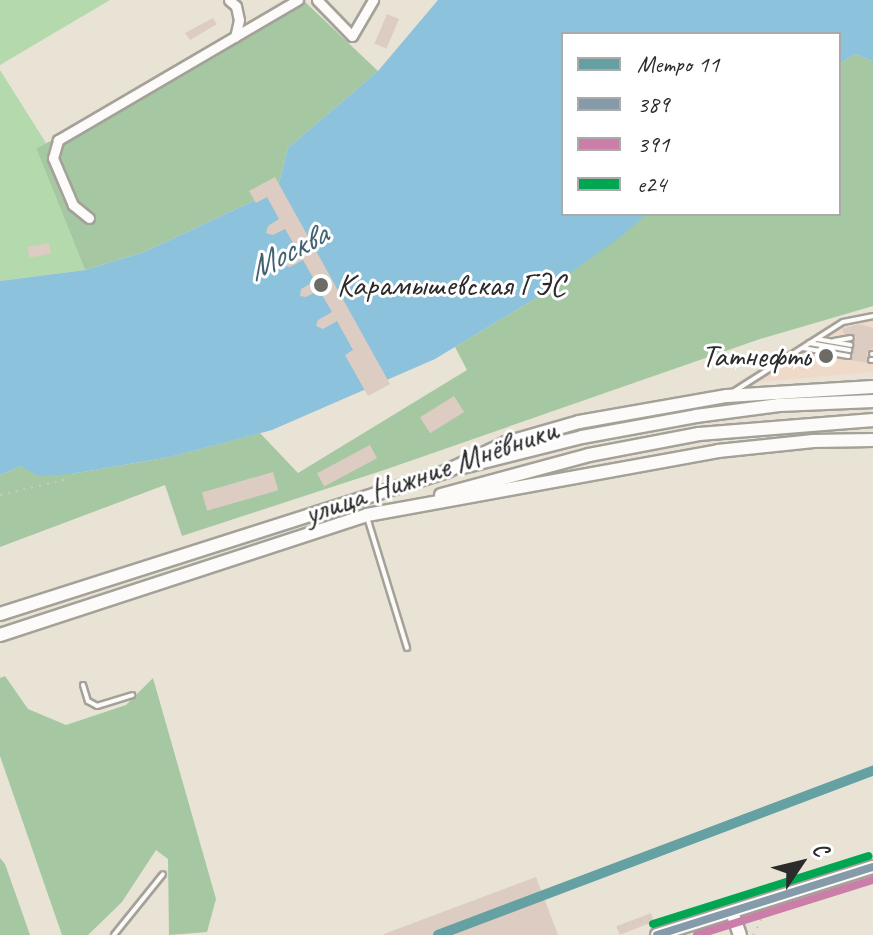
<!DOCTYPE html>
<meta charset="utf-8">
<style>
body{margin:0}
#map{position:relative;width:873px;height:935px;overflow:hidden;background:#e8e3d5;font-family:Caveat,sans-serif}
div>[style]{position:absolute}
[style*='--x']{left:calc(var(--x)*1px);top:calc(var(--y)*1px);width:calc(var(--w)*1px);rotate:calc(var(--a)*1deg)}
.built>*{inset:0;background:#efdaca}
.green>*{inset:0;background:#b3d9ad}
.forest>*{inset:0;background:#a5c8a2}
.water>*{inset:0;background:#8cc2dc}
.building>*{inset:0;background:#dcccc2;transform-origin:0 0}
.path>*{height:2px;margin-top:-1px;transform-origin:0;background:repeating-linear-gradient(90deg,#c9c9c6 0 2px,transparent 0 8px)}
.roads{filter:drop-shadow(2px 0 #a4a199) drop-shadow(-2px 0 #a4a199) drop-shadow(0 2px #a4a199) drop-shadow(0 -2px #a4a199)}
.lane>*{height:4px;margin:-2px;padding:0 2px;transform-origin:2px;border-radius:2px;background:#fcfbf9}
.street>*{height:9px;margin:-4.5px;padding:0 4.5px;transform-origin:4.5px;border-radius:4.5px;background:#fcfbf9}
.secondary>*{height:12px;margin:-6px;padding:0 6px;transform-origin:6px;border-radius:6px;background:#fcfbf9}
.bus-1>*{height:8px;margin:-4px;padding:0 4px;transform-origin:4px;border-radius:4px;background:#869baa}
.bus-2>*{height:8px;margin:-4px;padding:0 4px;transform-origin:4px;border-radius:4px;background:#ca7ea8}
.bus-3>*{height:8px;margin:-4px;padding:0 4px;transform-origin:4px;border-radius:4px;background:#00a651}
.metro-1>*{height:10px;margin:-5px;padding:0 5px;transform-origin:5px;border-radius:5px;background:#65a0a2}
.dots>*{width:22px;height:22px;translate:-50% -50%;box-sizing:border-box;border:4px solid #fff;border-radius:50%}
span{translate:-50% -50%;white-space:nowrap;text-align:center;line-height:1.15;-webkit-text-stroke:6px #fff;paint-order:stroke}
.poi-label{font-size:32px;color:#2b2b2b}
.left{translate:0 -50%;text-align:left}
.right{translate:-100% -50%;text-align:right}
.street-label{font-size:32px;color:#2b2b2b}
.water-label{font-size:34px;color:#426273;font-style:italic}
.legend{position:absolute;left:561px;top:32px;width:280px;height:184px;box-sizing:border-box;background:#fff;border:2px solid #aaa;margin:0;padding:10px 14px;list-style:none;font-size:24px;color:#2b2b2b}
.legend li{display:flex;align-items:center;gap:16px;height:40px}
.legend b{width:40px;border:2px solid #aaa}
.north{position:absolute;left:761px;top:823px;width:80px;height:80px;-webkit-text-stroke:6px #fff;paint-order:stroke;rotate:55deg;font-size:22px;font-weight:700;line-height:32px;text-align:center;color:#2b2b2b}
.north::after{content:'';display:block;margin:auto;width:28px;height:36px;background:#2b2b2b;clip-path:polygon(50% 0,100% 100%,50% 72%,0 100%)}
</style>
<div id="map">
<div class="built">
<i style="clip-path:polygon(873px 313px,873px 372px,735px 384px,825px 327px,847px 317px)"></i>
</div>
<div class="green">
<i style="clip-path:polygon(0 0,110px 0,0 65px)"></i>
<i style="clip-path:polygon(0 70px,46px 143px,36px 148px,85px 270px,0 281px)"></i>
</div>
<div class="forest">
<i style="clip-path:polygon(303px 0,378px 71px,288px 148px,277px 190px,144px 252px,85px 270px,36px 148px,57px 138px,60px 142px)"></i>
<i style="clip-path:polygon(855px 54px,873px 61px,873px 306px,760px 339px,387px 469px,182px 536px,165px 485px,0 547px,0 475px,21px 466px,71px 474px,170px 457px,260px 433px,298px 473px,467px 370px,455px 347px,533px 300px,647px 214px,839px 214px,839px 64px)"></i>
<i style="clip-path:polygon(5px 676px,28px 709px,66px 725px,126px 705px,153px 678px,216px 899px,207px 932px,169px 935px,168px 859px,156px 850px,122px 902px,88px 935px,62px 935px,0 756px,0 678px)"></i>
<i style="clip-path:polygon(0 858px,5px 864px,30px 935px,0 935px)"></i>
</div>
<div class="water">
<i style="clip-path:polygon(438px 0,873px 0,873px 61px,855px 54px,839px 64px,839px 34px,563px 34px,563px 214px,647px 214px,619px 238px,533px 300px,435px 359px,272px 430px,170px 457px,71px 474px,38px 476px,21px 466px,0 475px,0 281px,85px 270px,144px 252px,277px 190px,288px 148px,378px 71px)"></i>
</div>
<div class="building">
<i style="left:387px;top:14px;width:13px;height:32px;rotate:23deg"></i>
<i style="clip-path:polygon(213px 18px,217px 24px,190px 40px,185px 33px)"></i>
<i style="clip-path:polygon(275px 177px,390px 384px,368px 396px,345px 355px,353px 350px,337px 321px,323px 329px,316px 326px,318px 320px,332px 312px,319px 290px,306px 297px,300px 296px,301px 289px,315px 281px,303px 260px,290px 267px,283px 265px,284px 257px,297px 250px,285px 229px,273px 235px,266px 233px,268px 226px,279px 219px,267px 197px,256px 203px,249px 191px)"></i>
<i style="left:49px;top:243px;width:11px;height:22px;rotate:80deg"></i>
<i style="clip-path:polygon(859px 324px,873px 328px,873px 348px,867px 352px,868px 363px,850px 360px,856px 336px,844px 334px,842px 329px)"></i>
<i style="left:454px;top:396px;width:19px;height:40px;rotate:58deg"></i>
<i style="left:370px;top:445px;width:15px;height:60px;rotate:62deg"></i>
<i style="left:273px;top:472px;width:19px;height:74px;rotate:74deg"></i>
<i style="clip-path:polygon(536px 877px,558px 935px,384px 935px,384px 934px)"></i>
<i style="left:651px;top:913px;width:9px;height:37px;rotate:69deg"></i>
</div>
<div class="path">
<i style="--x:0;--y:495;--w:66;--a:-13.2"></i>
<i style="--x:617;--y:928;--w:34;--a:-17"></i>
<i style="--x:706;--y:934;--w:4;--a:14"></i>
<i style="--x:753;--y:935;--w:16;--a:-60"></i>
<i style="--x:761;--y:921;--w:6;--a:-108"></i>
</div>
<div class="roads">
<div class="lane">
<i style="--x:817;--y:339;--w:34;--a:10"></i>
<i style="--x:834;--y:341;--w:17;--a:-10"></i>
<i style="--x:809;--y:343;--w:41;--a:9.9"></i>
<i style="--x:803;--y:348;--w:46;--a:10.1"></i>
<i style="--x:872;--y:354;--w:1;--a:0"></i>
<i style="--x:871;--y:360;--w:2;--a:0"></i>
<i style="--x:733;--y:392;--w:130;--a:-32.5"></i>
<i style="--x:843;--y:322;--w:31;--a:-11"></i>
<i style="--x:367;--y:517;--w:137;--a:73"></i>
<i style="--x:83;--y:685;--w:17;--a:73"></i>
<i style="--x:88;--y:701;--w:10;--a:29"></i>
<i style="--x:97;--y:706;--w:37;--a:-17"></i>
<i style="--x:114;--y:935;--w:78;--a:-51.2"></i>
</div>
<div class="street">
<i style="--x:229;--y:0;--w:9;--a:41"></i>
<i style="--x:236;--y:6;--w:14;--a:78"></i>
<i style="--x:239;--y:20;--w:17;--a:103"></i>
<i style="--x:317;--y:0;--w:50;--a:45.8"></i>
<i style="--x:352;--y:36;--w:42;--a:-59.7"></i>
<i style="--x:89;--y:218;--w:21;--a:-141"></i>
<i style="--x:73;--y:205;--w:51;--a:-113.1"></i>
<i style="--x:53;--y:158;--w:19;--a:-74"></i>
<i style="--x:58;--y:140;--w:278;--a:-30.3"></i>
</div>
<div class="secondary">
<i style="--x:463;--y:467;--w:123;--a:-14.1"></i>
<i style="--x:582;--y:437;--w:116;--a:-10.4"></i>
<i style="--x:696;--y:416;--w:84;--a:-7.5"></i>
<i style="--x:779;--y:405;--w:94;--a:-2.4"></i>
<i style="--x:441;--y:495;--w:153;--a:-15.1"></i>
<i style="--x:589;--y:455;--w:112;--a:-10.8"></i>
<i style="--x:699;--y:434;--w:175;--a:-4.6"></i>
<i style="--x:0;--y:614;--w:469;--a:-17.7"></i>
<i style="--x:447;--y:471;--w:65;--a:-25.4"></i>
<i style="--x:506;--y:443;--w:76;--a:-16"></i>
<i style="--x:579;--y:422;--w:150;--a:-10"></i>
<i style="--x:727;--y:396;--w:146;--a:-3.5"></i>
<i style="--x:0;--y:635;--w:386;--a:-18.1"></i>
<i style="--x:367;--y:515;--w:357;--a:-10.3"></i>
<i style="--x:718;--y:451;--w:96;--a:-6"></i>
<i style="--x:813;--y:441;--w:60;--a:-1"></i>
<i style="--x:732;--y:912;--w:24;--a:71"></i>
<i style="--x:657;--y:935;--w:226;--a:-17.5"></i>
</div>
</div>
<div class="bus-1">
<i style="--x:657;--y:935;--w:226;--a:-17.5"></i>
</div>
<div class="bus-2">
<i style="--x:697;--y:935;--w:184;--a:-17.4"></i>
</div>
<div class="bus-3">
<i style="--x:653;--y:924;--w:226;--a:-17.5"></i>
</div>
<div class="metro-1">
<i style="--x:438;--y:935;--w:465;--a:-20.7"></i>
</div>
<div class="dots">
<i style="left:321px;top:285px;background:#6d6b66"></i>
<i style="left:826px;top:356px;background:#6d6b66"></i>
</div>
<div class="poi-label">
<span class="left" style="left:337px;top:285px">Карамышевская ГЭС</span>
<span class="right" style="left:810px;top:356px">Татнефть</span>
</div>
<div class="street-label">
<span style="left:431px;top:472px;rotate:-19deg">улица Нижние Мнёвники</span>
</div>
<div class="water-label">
<span style="left:287px;top:251px;rotate:-28deg">Москва</span>
</div>
<ul class="legend">
<li><b style="height:10px;background:#65a0a2"></b>Метро 11</li>
<li><b style="height:10px;background:#869baa"></b>389</li>
<li><b style="height:10px;background:#ca7ea8"></b>391</li>
<li><b style="height:10px;background:#00a651"></b>е24</li>
</ul>
<div class="north">С</div>
</div>
